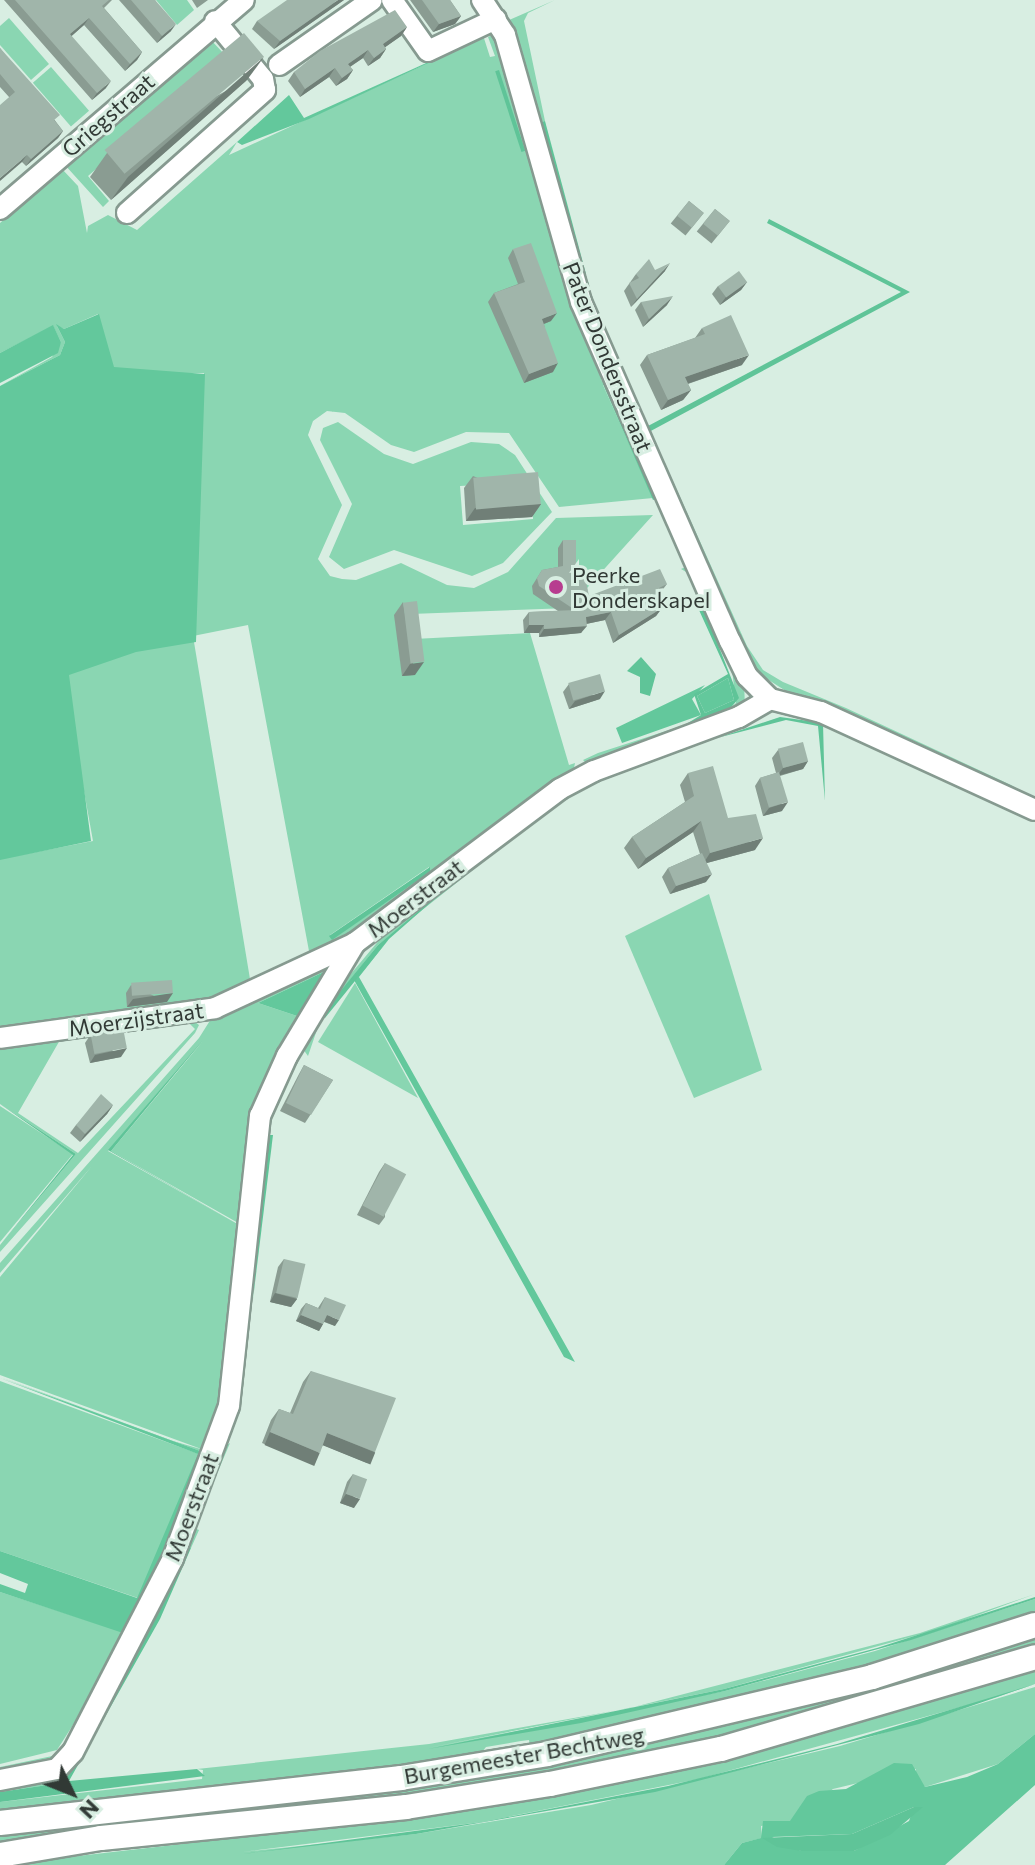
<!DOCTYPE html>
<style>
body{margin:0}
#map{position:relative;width:1035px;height:1865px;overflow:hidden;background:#d8eee2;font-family:Commissioner,sans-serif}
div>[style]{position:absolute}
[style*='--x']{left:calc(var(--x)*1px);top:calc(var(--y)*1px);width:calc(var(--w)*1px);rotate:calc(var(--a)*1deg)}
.green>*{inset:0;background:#8ad6b2;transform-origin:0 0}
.forest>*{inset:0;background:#63c89c}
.water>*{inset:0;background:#5fc498;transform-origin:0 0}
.roads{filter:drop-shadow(2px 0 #869a90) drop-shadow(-2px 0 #869a90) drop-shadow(0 2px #869a90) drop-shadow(0 -2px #869a90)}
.minor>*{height:20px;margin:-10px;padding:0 10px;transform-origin:10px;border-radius:10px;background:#fff}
.major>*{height:24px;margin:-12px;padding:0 12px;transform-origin:12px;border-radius:12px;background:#fff}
.wall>*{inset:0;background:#8a9c92;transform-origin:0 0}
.shaded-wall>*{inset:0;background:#707f77;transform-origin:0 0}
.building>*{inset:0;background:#a0b5aa;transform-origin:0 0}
.dots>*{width:22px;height:22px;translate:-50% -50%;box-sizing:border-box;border:4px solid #d8eee2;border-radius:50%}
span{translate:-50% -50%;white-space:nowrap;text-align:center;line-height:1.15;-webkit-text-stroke:6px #d8eee2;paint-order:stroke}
.street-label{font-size:22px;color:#313935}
.poi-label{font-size:22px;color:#313935}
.left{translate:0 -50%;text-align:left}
.north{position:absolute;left:32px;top:1753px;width:80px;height:80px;-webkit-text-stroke:6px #d8eee2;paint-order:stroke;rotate:133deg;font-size:22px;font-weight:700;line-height:32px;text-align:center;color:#313935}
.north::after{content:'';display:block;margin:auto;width:28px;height:36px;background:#313935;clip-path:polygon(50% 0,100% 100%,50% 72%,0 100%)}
</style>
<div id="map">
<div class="green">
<i style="clip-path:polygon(156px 0,187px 0,194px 10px,177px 25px)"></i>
<i style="clip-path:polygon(555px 0,528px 13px,524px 21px,545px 121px,541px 122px,583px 276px,589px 283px,582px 286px,507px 21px)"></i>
<i style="clip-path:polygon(9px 18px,49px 64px,31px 80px,0 45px,0 26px)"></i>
<i style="clip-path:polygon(evenodd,482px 32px,490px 57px,495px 56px,488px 37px,494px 34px,572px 307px,576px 307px,602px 381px,607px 381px,659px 499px,655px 503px,657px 498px,607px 383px,603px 385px,653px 498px,559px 507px,509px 433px,466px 432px,414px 452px,391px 445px,345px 413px,327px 411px,313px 421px,308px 435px,342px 505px,318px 559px,330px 576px,342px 579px,356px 580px,401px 563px,447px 585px,474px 588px,508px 572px,556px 518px,653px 515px,569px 608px,411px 614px,414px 639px,530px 633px,569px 765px,575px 763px,573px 773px,392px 906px,319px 952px,222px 999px,0 1029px,0 859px,93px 841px,61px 664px,195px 579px,204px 373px,106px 373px,98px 314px,64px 329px,57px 326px,65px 342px,60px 355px,0 386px,52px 357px,61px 342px,53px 326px,0 353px,0 223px,62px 169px,78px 186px,87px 233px,88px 226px,108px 215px,137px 230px,237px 142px,229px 155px,426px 64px,423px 60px,482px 32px,248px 625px,309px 951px,307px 957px,205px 1000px,250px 979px,193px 636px,248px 625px,482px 32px,429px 867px,430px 872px,332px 939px,330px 935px,429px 867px)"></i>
<i style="clip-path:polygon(210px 39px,226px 56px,88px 176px,109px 201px,103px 207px,64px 164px)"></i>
<i style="left:51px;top:67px;width:58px;height:24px;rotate:49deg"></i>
<i style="clip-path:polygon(evenodd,338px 422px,384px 454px,413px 464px,471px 442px,499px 444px,515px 455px,552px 512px,503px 563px,472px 576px,394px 550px,344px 569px,329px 557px,352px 504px,320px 440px,323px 428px,338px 422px,532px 482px,533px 519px,463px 525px,460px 486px,532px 482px)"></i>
<i style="clip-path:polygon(654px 439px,747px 646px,763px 670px,783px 682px,846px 708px,1011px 785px,1035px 799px,789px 693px,756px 672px,650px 441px)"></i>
<i style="clip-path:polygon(690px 565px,744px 681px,745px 708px,587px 764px,583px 760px,598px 753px,728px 711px,736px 703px,732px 670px,698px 597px,694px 599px,697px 594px,688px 573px,681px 569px)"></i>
<i style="clip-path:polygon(565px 797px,378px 945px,322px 1015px,308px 1056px,300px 1045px,329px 1000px,396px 920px)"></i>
<i style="clip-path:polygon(709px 894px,762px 1070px,694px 1098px,625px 936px)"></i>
<i style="clip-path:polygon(evenodd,329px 963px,339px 972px,296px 1030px,266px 1101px,252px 1172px,228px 1392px,185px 1516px,118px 1658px,64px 1755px,45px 1767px,0 1775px,0 1767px,57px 1755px,115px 1659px,57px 1750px,0 1764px,0 1592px,123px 1632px,203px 1452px,104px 1417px,0 1377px,173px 1441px,204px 1450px,0 1375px,0 1277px,92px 1166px,0 1273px,0 1263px,199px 1038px,216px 1011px,329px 963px,328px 970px,332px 974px,297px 1016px,258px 1003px,328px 970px,329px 963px,203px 1041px,111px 1151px,240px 1224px,254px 1129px,262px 1100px,241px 1226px,108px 1151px,203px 1041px)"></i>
<i style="clip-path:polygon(355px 983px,418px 1098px,318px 1042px)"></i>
<i style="clip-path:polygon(190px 1018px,199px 1025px,195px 1033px,0 1252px,0 1245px,76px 1154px,0 1104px,0 1048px,60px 1040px,18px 1113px,78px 1153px,195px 1029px,189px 1023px,126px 1030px)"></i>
<i style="clip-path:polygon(0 1106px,73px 1154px,0 1242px)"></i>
<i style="clip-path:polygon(0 1381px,199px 1454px,138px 1598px,0 1551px)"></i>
<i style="clip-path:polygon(230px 1443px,194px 1528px,199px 1530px,191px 1548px,186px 1547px,135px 1655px,61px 1783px,0 1792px,0 1786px,49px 1777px,223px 1447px)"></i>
<i style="clip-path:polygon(1035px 1594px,943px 1628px,724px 1689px,428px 1748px,725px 1691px,875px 1651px,1035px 1599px,1035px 1616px,915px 1655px,530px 1747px,529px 1740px,521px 1741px,486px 1747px,478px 1757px,0 1815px,0 1802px,202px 1779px,203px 1770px,197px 1769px,429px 1744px,630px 1708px,920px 1633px)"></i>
<i style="clip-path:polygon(1035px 1634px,1035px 1647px,793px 1721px,617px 1762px,440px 1793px,0 1846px,0 1834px,606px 1751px,811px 1703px)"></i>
<i style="clip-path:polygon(1035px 1667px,1035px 1684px,997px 1697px,699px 1779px,482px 1822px,242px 1852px,416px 1834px,591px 1805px,840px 1746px,1035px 1687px,1035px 1734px,998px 1764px,925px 1787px,916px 1779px,916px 1769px,833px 1789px,790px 1822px,761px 1826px,762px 1838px,742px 1843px,724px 1865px,0 1865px,364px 1823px,789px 1741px)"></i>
</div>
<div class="forest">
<i style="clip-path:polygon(484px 37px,309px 119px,242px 145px,237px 142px,289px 95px,304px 118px)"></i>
<i style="clip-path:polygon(99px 314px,114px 367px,205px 374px,196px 642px,136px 652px,69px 675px,91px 841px,0 860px,0 386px,60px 355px,65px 342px,56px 324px,64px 329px)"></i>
<i style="clip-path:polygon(53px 325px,61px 342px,58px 353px,0 383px,0 353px)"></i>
<i style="clip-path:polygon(728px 678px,734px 700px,705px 713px,697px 696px)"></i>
<i style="clip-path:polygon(705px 685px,692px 699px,701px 715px,622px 743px,616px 728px)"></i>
<i style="clip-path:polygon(389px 939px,359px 977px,575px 1362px,564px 1357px,354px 980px)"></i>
<i style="clip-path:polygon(328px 970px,332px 974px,297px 1016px,258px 1003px)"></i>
<i style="clip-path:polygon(0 1378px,203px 1452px,171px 1534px,123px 1633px,0 1592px,0 1584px,25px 1593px,28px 1584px,0 1573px,0 1551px,137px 1598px,198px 1454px)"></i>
<i style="clip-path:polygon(evenodd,1035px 1734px,1035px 1785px,945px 1865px,724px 1865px,742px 1843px,761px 1838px,763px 1821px,790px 1821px,807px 1796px,819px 1791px,846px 1789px,894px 1763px,912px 1764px,925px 1787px,967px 1777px,998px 1764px,1035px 1734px,914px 1807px,909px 1821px,854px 1851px,801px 1851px,772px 1837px,852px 1834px,914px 1807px)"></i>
</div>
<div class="water">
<i style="left:499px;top:70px;width:85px;height:4px;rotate:72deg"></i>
<i style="left:545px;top:121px;width:159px;height:4px;rotate:75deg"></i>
<i style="clip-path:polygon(769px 219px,910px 292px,647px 433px,648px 426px,901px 292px,767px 223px)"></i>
<i style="clip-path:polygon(607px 383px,658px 498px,653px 500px,603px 384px)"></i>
<i style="clip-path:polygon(evenodd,699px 596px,739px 698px,728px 711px,683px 726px,701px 715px,694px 694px,728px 674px,694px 599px,699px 596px,728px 678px,734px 700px,705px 713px,697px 696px,728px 678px)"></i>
<i style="clip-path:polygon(641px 657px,656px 674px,650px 696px,640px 693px,640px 677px,627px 671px)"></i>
<i style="clip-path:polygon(780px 717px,823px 723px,825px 801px,818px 726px,786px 720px,717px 738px)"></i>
<i style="clip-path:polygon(430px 867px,430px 872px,332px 940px,329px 936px)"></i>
<i style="clip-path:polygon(470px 868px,389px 939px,325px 1018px,321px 1015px,378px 945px)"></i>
<i style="clip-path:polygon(203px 1040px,111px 1151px,241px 1226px,108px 1150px)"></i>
<i style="clip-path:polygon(0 1104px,76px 1154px,0 1245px,73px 1155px)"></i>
<i style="clip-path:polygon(270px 1135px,273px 1135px,253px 1299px,262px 1182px)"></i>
<i style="clip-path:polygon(187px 1546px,191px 1548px,160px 1619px,69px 1781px,197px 1769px,205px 1776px,0 1802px,0 1792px,61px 1783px,135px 1656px)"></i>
<i style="clip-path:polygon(1035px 1597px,1035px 1599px,911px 1640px,725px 1691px,581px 1723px,428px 1749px,724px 1689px,877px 1648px)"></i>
<i style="clip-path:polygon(1035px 1684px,919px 1724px,655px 1792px,416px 1834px,242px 1854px,482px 1822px,668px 1786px,837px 1744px)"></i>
<i style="clip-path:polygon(914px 1807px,923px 1807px,890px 1835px,854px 1851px,801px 1851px,777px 1847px,762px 1838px,852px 1834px)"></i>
</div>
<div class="roads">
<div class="minor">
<i style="--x:392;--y:0;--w:62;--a:54.8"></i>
<i style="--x:428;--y:51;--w:75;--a:-25.2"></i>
<i style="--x:482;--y:0;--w:42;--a:56.7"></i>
<i style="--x:505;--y:35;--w:278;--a:74.1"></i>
<i style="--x:581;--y:302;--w:370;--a:66.3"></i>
<i style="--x:730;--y:641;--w:39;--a:64"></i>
<i style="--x:747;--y:676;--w:33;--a:45"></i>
<i style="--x:279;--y:65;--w:113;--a:-35"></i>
<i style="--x:0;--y:209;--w:321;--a:-40.6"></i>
<i style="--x:127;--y:213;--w:185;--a:-41.7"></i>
<i style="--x:265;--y:90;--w:11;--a:-100"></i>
<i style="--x:263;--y:79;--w:75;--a:-129.6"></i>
<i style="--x:0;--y:1038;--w:217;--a:-7.9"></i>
<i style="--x:215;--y:1008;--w:154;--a:-24.9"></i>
<i style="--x:0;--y:1780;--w:58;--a:-10.9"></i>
<i style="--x:57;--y:1769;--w:23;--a:-47"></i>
<i style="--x:73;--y:1752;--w:218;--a:-62.7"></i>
<i style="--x:173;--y:1558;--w:162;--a:-69.8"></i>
<i style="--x:229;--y:1406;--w:292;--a:-83.9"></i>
<i style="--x:260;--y:1116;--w:66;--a:-65.8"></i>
<i style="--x:287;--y:1056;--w:132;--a:-59"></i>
<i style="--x:355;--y:943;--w:256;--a:-36.9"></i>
<i style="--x:560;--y:789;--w:38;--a:-28"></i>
<i style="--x:594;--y:771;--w:155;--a:-20.4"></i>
<i style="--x:739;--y:717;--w:36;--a:-30"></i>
<i style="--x:770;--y:699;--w:53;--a:14.3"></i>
<i style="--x:821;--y:712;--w:235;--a:24.6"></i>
</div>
<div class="major">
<i style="--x:0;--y:1823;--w:404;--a:-6.4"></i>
<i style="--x:401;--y:1778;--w:148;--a:-9.3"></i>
<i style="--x:547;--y:1754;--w:334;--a:-13.3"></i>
<i style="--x:872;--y:1677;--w:171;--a:-17.7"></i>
<i style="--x:0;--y:1855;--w:102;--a:-9.6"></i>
<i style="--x:101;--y:1838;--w:307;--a:-5.8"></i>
<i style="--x:406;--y:1807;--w:146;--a:-9.1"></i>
<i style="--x:550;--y:1784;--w:175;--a:-11.6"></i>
<i style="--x:721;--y:1749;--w:327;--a:-16.3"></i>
</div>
</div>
<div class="wall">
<i style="clip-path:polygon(4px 0,112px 0,104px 8px,142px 52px,137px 60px,125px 71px,84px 25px,71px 36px,106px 88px,92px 100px)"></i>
<i style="clip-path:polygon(119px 0,155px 0,171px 31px,157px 43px)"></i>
<i style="clip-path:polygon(192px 0,208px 0,197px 8px)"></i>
<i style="clip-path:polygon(344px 0,274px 49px,252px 29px,257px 21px)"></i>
<i style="clip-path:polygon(410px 0,450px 0,461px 16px,455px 24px,433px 32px)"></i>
<i style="clip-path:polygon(407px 27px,401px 36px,385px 47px,386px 49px,380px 58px,368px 66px,363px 58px,350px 67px,353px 70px,347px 79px,336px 86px,329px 77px,300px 97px,288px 81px,294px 72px)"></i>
<i style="clip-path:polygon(0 48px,63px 131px,58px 138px,26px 166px,22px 162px,9px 97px,0 87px)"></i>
<i style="clip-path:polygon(247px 80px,111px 200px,90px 177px,107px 153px)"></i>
<i style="left:689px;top:201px;width:19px;height:29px;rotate:39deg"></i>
<i style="left:715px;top:209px;width:19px;height:29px;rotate:39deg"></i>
<i style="clip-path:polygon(513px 249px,551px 321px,544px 324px,553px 372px,524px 383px,488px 302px,494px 293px,518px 284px,508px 258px)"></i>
<i style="clip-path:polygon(655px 270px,665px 271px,631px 307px,624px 291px,636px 274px)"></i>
<i style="clip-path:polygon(747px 282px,741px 290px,720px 305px,712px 294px,718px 286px)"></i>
<i style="clip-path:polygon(641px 302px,667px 305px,643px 327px,635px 310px)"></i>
<i style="clip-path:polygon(702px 328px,742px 365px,688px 384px,691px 390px,683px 400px,661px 410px,640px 365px,647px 355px,695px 338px)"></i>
<i style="clip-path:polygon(473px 476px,541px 504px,532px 517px,466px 521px,464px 488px)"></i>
<i style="clip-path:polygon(563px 540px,589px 596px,667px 584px,660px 593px,662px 608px,656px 616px,613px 643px,605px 620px,586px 624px,581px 633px,539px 637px,539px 633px,524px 633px,523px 620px,529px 612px,558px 611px,533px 594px,532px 586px,542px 570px,558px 567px,558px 548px)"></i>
<i style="clip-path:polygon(403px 602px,415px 675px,402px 676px,394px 615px)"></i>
<i style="clip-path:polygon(569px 684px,600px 699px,569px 709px,563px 692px)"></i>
<i style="clip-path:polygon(778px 750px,808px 761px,803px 769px,780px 776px,782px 811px,763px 816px,755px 786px,760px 778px,776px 773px,772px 758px)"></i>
<i style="clip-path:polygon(688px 773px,755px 850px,707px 863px,706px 882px,670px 894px,662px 877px,668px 868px,700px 854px,693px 832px,638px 869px,624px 848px,632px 837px,685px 802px,680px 785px)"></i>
<i style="clip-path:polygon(131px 985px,167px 1002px,127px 1007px,126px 993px)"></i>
<i style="clip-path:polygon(91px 1034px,121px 1057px,90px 1063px,85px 1043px)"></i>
<i style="clip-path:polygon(304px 1065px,333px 1080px,305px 1123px,280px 1111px,299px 1074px)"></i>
<i style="clip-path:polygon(113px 1105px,107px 1114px,80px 1142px,70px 1133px,76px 1125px)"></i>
<i style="clip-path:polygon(385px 1163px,385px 1217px,379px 1225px,357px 1215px,379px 1172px)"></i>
<i style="clip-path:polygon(284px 1259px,297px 1299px,291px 1307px,270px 1302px,278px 1267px)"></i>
<i style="clip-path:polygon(325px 1297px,335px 1326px,324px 1322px,319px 1331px,296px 1321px,301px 1309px,306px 1303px,318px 1308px)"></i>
<i style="clip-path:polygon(311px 1371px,375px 1452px,367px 1463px,323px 1445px,312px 1464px,262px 1443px,271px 1420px,279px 1409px,290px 1413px,303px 1382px)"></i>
<i style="clip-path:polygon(353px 1474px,354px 1508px,340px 1503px,347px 1482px)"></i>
</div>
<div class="shaded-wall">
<i style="clip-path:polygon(338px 0,344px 0,274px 49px,280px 41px)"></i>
<i style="clip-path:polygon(461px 16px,455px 24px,433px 32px,439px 24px)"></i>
<i style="clip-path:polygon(89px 18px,84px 25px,65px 42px,70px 34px)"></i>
<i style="clip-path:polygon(176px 24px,171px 31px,157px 43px,162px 36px)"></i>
<i style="clip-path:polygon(407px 27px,401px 36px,377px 53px,383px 44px)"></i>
<i style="clip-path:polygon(386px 49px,380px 58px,368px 66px,374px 58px)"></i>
<i style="clip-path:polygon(368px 50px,363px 58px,342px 72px,348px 64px)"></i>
<i style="clip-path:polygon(142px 52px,137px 60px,125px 71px,130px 64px)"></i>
<i style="clip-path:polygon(264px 57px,247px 80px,111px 200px,128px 177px)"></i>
<i style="clip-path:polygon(335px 68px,329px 77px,300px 97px,305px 89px)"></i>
<i style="clip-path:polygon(353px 70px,347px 79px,336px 86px,342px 78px)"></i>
<i style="clip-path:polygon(111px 81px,106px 88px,92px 100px,97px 93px)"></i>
<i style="clip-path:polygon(63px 131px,58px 138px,26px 166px,31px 159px)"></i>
<i style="clip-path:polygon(27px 155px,22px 162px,0 181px,0 178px)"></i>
<i style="clip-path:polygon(670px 263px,665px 271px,631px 307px,637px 299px)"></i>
<i style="clip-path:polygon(747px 282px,741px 290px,720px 305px,726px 297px)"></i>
<i style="clip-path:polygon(673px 296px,667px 305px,643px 327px,649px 319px)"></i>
<i style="clip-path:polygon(557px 313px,551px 321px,536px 327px,542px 319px)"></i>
<i style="clip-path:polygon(749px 355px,742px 365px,678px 387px,685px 377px)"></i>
<i style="clip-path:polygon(558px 363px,553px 372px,524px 383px,529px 374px)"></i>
<i style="clip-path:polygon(691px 390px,683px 400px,661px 410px,668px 400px)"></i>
<i style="clip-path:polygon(541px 504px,532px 517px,466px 521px,475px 508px)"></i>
<i style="clip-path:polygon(662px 608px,656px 616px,613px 643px,619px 635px)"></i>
<i style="clip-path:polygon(611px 612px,605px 620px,581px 625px,586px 617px)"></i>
<i style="clip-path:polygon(529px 625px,544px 625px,539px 633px,524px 633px)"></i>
<i style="clip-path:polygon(587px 626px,581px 633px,539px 637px,544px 629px)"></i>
<i style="clip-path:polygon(424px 662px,415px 675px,402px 676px,410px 664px)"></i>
<i style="clip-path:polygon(605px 691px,600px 699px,569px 709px,575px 701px)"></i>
<i style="clip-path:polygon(808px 761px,803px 769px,777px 776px,783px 768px)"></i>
<i style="clip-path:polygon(788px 802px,782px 811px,763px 816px,769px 808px)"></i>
<i style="clip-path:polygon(701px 821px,693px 832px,638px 869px,646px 858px)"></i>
<i style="clip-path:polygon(763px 838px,755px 850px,703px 864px,710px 853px)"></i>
<i style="clip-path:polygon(712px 874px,706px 882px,670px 894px,676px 886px)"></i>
<i style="clip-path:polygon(173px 993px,167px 1002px,127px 1007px,133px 999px)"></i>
<i style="clip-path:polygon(127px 1048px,121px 1057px,90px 1063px,95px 1055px)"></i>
<i style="clip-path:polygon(113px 1105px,107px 1114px,80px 1142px,85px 1134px)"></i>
<i style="clip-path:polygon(275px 1293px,297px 1299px,291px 1307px,270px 1302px)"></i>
<i style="clip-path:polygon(301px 1315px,323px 1324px,319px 1331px,296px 1321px)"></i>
<i style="clip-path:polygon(327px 1315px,339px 1320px,335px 1326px,323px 1321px)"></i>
<i style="left:270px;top:1432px;width:54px;height:14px;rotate:23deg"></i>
<i style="left:327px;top:1433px;width:52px;height:13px;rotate:22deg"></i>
<i style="clip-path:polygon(346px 1494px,360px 1499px,354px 1508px,340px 1503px)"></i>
</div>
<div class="building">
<i style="clip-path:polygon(15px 0,109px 0,102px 6px,142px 52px,130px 64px,89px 18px,70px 34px,111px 81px,97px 93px)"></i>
<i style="clip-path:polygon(131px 0,155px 0,176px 24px,162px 36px)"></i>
<i style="clip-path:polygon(287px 0,338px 0,280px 41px,257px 21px)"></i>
<i style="clip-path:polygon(422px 0,450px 0,461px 16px,439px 24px)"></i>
<i style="clip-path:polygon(395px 10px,407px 27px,383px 44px,386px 49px,374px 58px,368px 50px,348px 64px,353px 70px,342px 78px,335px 68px,305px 89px,294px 72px,320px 51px)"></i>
<i style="left:244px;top:33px;width:31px;height:182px;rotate:50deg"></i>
<i style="clip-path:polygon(0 48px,60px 115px,54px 120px,63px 131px,31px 159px,27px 155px,0 178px,0 105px,15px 92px,0 74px)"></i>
<i style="left:689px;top:201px;width:19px;height:19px;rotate:39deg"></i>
<i style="left:715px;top:209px;width:19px;height:19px;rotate:39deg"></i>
<i style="clip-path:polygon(531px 243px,557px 313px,542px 319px,558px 363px,529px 374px,494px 293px,525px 282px,513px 249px)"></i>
<i style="clip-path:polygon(649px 259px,655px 270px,670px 263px,637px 299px,629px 283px,639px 278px,636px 274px)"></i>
<i style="left:739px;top:271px;width:14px;height:26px;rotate:54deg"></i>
<i style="clip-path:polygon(673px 296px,649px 319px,641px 302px)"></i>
<i style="clip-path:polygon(731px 315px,749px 355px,685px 377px,691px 390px,668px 400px,647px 355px,705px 334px,702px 328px)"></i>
<i style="left:538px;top:472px;width:32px;height:65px;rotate:85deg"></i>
<i style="clip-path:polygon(563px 540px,576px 540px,576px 568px,583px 566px,589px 596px,660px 569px,667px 584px,659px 588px,662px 608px,619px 635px,611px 612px,586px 617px,587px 626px,544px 629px,544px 625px,529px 625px,529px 612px,575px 610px,539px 586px,537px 578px,542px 570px,563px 566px)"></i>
<i style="left:417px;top:601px;width:61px;height:14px;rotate:83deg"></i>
<i style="left:600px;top:674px;width:18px;height:33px;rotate:74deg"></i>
<i style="left:803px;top:742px;width:20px;height:26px;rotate:75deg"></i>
<i style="clip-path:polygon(713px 766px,728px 818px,756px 814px,763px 838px,710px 853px,701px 821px,646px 858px,632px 837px,694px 796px,688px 773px)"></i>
<i style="left:779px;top:772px;width:31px;height:20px;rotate:73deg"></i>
<i style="clip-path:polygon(702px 853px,712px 874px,676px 886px,668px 868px)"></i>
<i style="left:172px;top:980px;width:13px;height:41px;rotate:86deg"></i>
<i style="left:123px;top:1028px;width:20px;height:33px;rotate:79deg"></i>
<i style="clip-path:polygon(304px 1065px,333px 1080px,311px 1115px,286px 1103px)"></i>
<i style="clip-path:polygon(101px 1094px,113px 1105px,85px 1134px,76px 1125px)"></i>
<i style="left:385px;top:1163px;width:24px;height:48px;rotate:28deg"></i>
<i style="left:284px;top:1259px;width:22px;height:35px;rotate:13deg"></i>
<i style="clip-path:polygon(325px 1297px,346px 1305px,339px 1320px,327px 1315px,323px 1324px,301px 1315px,306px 1303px,320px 1309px)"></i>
<i style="clip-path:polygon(311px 1371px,396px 1398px,375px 1452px,327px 1433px,320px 1453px,270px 1432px,279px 1409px,293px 1414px)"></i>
<i style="left:353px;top:1474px;width:15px;height:21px;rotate:20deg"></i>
</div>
<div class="dots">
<i style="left:556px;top:587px;background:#b73d8f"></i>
</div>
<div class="street-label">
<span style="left:108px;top:115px;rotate:-41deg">Griegstraat</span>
<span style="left:608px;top:357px;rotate:68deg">Pater Dondersstraat</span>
<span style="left:415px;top:898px;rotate:-37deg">Moerstraat</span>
<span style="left:136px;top:1019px;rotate:-8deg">Moerzijstraat</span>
<span style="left:191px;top:1507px;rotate:-69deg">Moerstraat</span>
<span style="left:524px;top:1755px;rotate:-10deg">Burgemeester Bechtweg</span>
</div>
<div class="poi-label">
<span class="left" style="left:572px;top:587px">Peerke<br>Donderskapel</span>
</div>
<div class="north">N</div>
</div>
